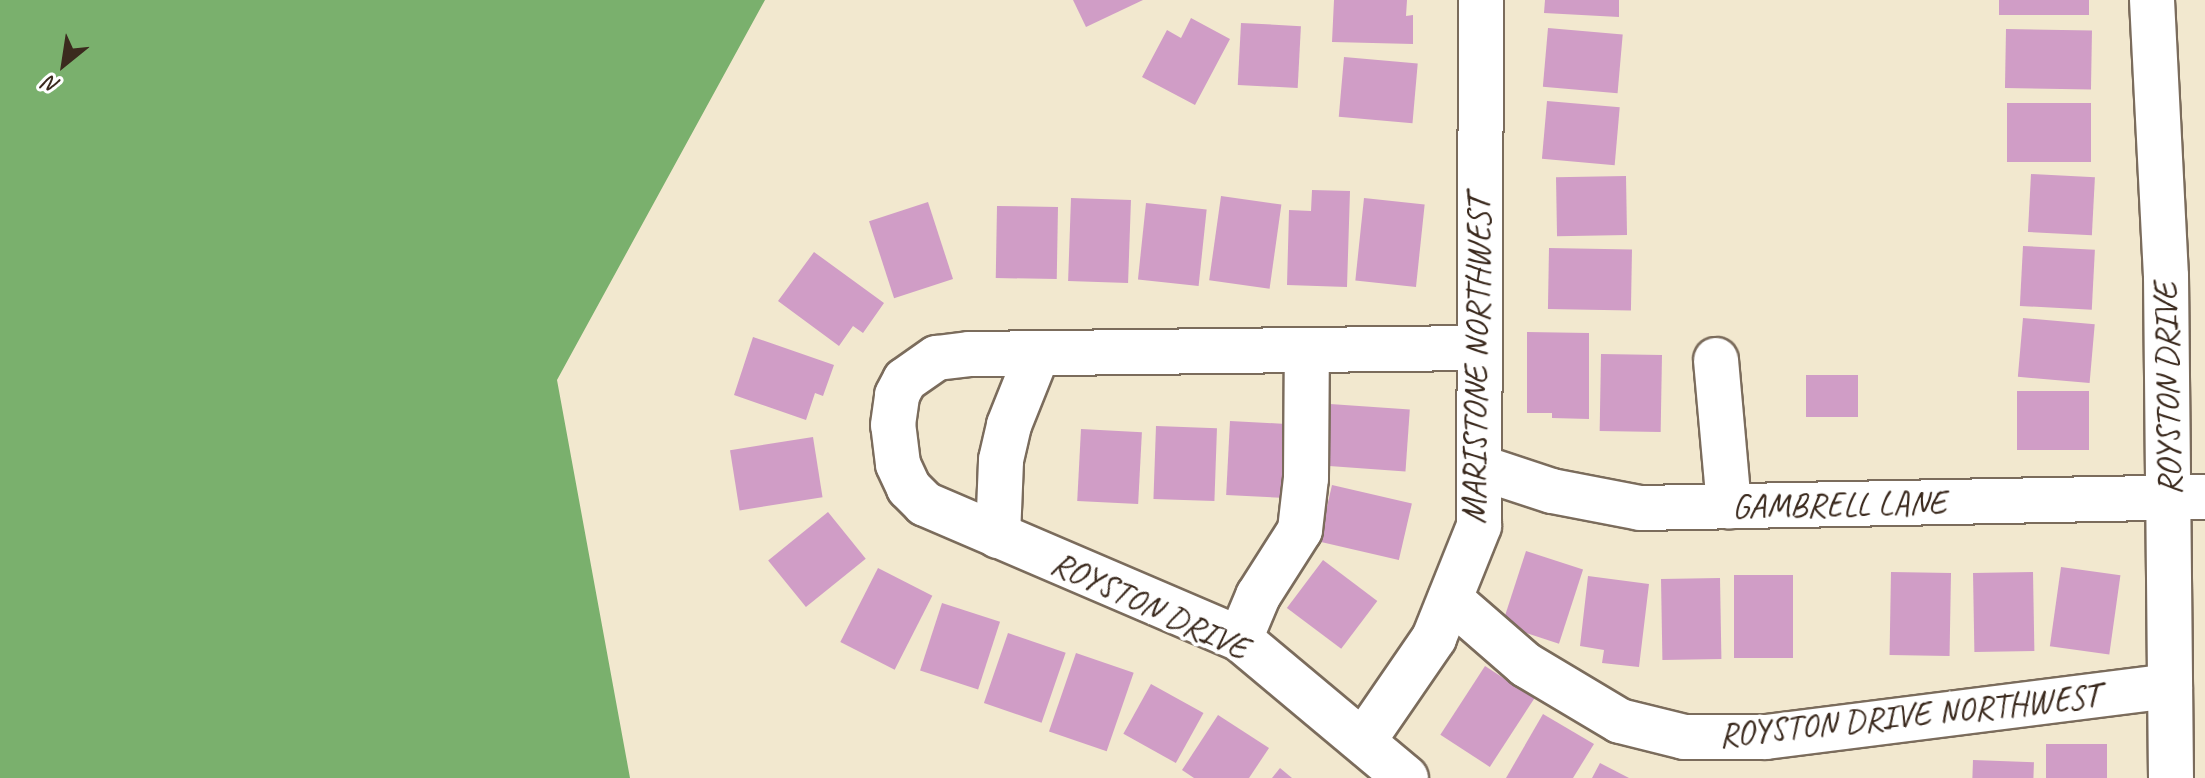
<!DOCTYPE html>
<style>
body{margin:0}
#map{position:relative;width:2205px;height:778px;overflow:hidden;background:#f2e8cf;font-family:Caveat,sans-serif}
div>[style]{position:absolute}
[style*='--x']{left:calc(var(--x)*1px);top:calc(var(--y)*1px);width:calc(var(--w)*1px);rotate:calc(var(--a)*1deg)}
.forest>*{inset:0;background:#7ab06d}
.building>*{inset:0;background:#d09dc6;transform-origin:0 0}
.roads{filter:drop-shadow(2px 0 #7b6c5c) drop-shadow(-2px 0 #7b6c5c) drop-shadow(0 2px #7b6c5c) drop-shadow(0 -2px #7b6c5c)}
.minor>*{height:44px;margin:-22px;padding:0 22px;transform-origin:22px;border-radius:22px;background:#fff}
span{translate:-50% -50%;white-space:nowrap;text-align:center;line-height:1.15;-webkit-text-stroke:8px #fff;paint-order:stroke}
.street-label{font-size:34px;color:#3b2a1e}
.north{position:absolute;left:24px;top:24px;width:80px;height:80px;-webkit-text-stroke:6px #fff;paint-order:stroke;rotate:210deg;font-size:22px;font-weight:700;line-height:32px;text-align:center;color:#3b2a1e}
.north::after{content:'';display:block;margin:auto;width:28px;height:36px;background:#3b2a1e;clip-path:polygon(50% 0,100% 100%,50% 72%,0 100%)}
</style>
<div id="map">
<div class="forest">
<i style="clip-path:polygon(0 0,765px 0,557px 380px,630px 778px,0 778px)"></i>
</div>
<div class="building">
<i style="clip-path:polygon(1073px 0,1143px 0,1086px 27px)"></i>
<i style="clip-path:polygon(1334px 0,1407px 0,1406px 16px,1413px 15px,1413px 44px,1332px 42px)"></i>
<i style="clip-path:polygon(1545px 0,1619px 0,1619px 17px,1544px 13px)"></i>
<i style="left:1999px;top:0;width:90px;height:15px"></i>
<i style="clip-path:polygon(1191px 18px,1230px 39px,1195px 105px,1142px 77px,1167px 30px,1181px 38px)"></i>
<i style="left:1241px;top:23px;width:60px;height:62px;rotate:3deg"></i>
<i style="left:1548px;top:28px;width:75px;height:59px;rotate:5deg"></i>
<i style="left:2006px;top:29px;width:86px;height:59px;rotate:1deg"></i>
<i style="left:1344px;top:57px;width:74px;height:60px;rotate:5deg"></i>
<i style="left:1547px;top:101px;width:73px;height:58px;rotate:5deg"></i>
<i style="left:2007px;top:103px;width:84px;height:59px"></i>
<i style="left:2031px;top:174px;width:64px;height:58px;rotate:3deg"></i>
<i style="left:1626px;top:176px;width:59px;height:70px;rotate:89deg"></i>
<i style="clip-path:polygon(1312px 190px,1350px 191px,1347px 287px,1287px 285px,1289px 210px,1311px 211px)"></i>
<i style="left:1221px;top:196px;width:61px;height:85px;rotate:8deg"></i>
<i style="left:1071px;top:198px;width:60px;height:83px;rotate:2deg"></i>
<i style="left:1364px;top:198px;width:61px;height:83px;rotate:6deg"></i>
<i style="left:928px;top:202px;width:81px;height:62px;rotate:72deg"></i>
<i style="left:1146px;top:203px;width:61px;height:77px;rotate:6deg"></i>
<i style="left:997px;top:206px;width:61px;height:72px;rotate:1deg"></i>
<i style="left:2023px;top:246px;width:72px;height:60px;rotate:3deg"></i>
<i style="left:1549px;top:248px;width:83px;height:61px;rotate:1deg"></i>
<i style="clip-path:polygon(814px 252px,884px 303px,863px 333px,853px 326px,839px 346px,778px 301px)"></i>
<i style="left:2023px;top:318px;width:72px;height:59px;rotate:5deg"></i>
<i style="clip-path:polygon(1527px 332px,1589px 333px,1589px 419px,1552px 418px,1552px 413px,1527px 413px)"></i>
<i style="clip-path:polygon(753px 337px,834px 365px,823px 396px,815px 393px,806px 420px,734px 395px)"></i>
<i style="left:1601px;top:354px;width:61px;height:77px;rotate:1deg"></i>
<i style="left:1806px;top:375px;width:52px;height:42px"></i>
<i style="left:2017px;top:391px;width:72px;height:59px"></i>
<i style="left:1330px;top:404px;width:80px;height:62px;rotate:4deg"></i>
<i style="left:1230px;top:421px;width:60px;height:74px;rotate:3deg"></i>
<i style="left:1156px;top:426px;width:61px;height:73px;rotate:2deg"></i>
<i style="left:1081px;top:429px;width:61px;height:72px;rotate:3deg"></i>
<i style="left:813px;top:437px;width:61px;height:84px;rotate:81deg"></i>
<i style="left:1332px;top:485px;width:82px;height:58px;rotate:13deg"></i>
<i style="left:828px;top:512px;width:60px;height:77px;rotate:51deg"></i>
<i style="left:1526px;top:551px;width:60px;height:78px;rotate:18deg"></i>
<i style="left:1323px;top:560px;width:68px;height:60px;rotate:37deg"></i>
<i style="left:2061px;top:567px;width:60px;height:80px;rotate:8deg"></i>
<i style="left:878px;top:568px;width:61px;height:83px;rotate:27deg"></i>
<i style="left:1891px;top:572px;width:60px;height:83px;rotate:1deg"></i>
<i style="left:2033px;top:572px;width:79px;height:60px;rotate:89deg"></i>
<i style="left:1734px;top:575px;width:59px;height:83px"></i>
<i style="clip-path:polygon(1588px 576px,1649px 584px,1639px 667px,1602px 663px,1604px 650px,1580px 646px)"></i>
<i style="left:1720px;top:578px;width:81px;height:59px;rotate:89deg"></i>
<i style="left:942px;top:603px;width:61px;height:71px;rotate:18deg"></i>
<i style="left:1008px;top:633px;width:61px;height:74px;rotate:19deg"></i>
<i style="left:1076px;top:653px;width:61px;height:83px;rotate:19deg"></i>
<i style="left:1485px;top:666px;width:59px;height:82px;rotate:33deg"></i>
<i style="left:1151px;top:684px;width:60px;height:57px;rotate:29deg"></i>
<i style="clip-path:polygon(1543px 714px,1594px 744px,1573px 778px,1506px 778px)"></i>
<i style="clip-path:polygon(1218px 715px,1269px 748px,1249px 778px,1194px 778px,1182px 770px)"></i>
<i style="left:2046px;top:744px;width:61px;height:34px"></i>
<i style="left:1973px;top:760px;width:61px;height:18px;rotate:2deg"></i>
<i style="clip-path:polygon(1600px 763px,1629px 778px,1592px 778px)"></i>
<i style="clip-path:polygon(1280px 768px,1292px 778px,1272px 778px)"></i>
</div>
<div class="roads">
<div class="minor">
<i style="--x:2152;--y:0;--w:276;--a:87.1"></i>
<i style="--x:2166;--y:276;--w:502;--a:89.43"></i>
<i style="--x:1716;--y:360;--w:147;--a:84.9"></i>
<i style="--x:1479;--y:467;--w:77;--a:18.2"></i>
<i style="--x:1552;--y:491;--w:90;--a:10.9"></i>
<i style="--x:1640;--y:508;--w:565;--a:-1.12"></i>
<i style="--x:998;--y:536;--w:76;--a:-87.7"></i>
<i style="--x:1001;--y:460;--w:36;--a:-77"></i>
<i style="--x:1009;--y:425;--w:75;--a:-68.2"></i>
<i style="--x:1450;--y:599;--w:101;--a:41"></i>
<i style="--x:1526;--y:665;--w:109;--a:30.8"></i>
<i style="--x:1620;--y:721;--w:66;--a:14"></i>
<i style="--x:1684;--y:737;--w:82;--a:0"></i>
<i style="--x:1766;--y:737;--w:407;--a:-7.2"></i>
<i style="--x:1240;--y:639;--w:47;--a:-67.3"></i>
<i style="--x:1258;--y:596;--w:78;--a:-57.5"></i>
<i style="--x:1300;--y:530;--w:52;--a:-83.4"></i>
<i style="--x:1306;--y:478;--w:128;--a:-89.6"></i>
<i style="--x:1364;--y:740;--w:124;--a:-55.5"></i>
<i style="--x:1434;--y:638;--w:121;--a:-68.1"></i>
<i style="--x:1479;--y:526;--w:526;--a:-89.78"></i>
<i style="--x:1406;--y:778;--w:217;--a:-140.1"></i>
<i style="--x:1240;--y:639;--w:343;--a:-156.8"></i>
<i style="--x:925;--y:504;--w:23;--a:-135"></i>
<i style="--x:909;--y:488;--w:26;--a:-115"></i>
<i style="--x:898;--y:464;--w:39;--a:-97"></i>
<i style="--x:893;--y:425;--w:30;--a:-82"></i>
<i style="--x:897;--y:395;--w:17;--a:-62"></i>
<i style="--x:905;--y:380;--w:39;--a:-35"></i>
<i style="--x:937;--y:358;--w:32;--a:-7"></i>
<i style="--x:969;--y:354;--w:509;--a:-0.68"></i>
</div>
</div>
<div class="street-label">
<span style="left:1476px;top:360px;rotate:-89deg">MARISTONE NORTHWEST</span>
<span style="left:2167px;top:389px;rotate:-91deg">ROYSTON DRIVE</span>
<span style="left:1839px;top:504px;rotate:-1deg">GAMBRELL LANE</span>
<span style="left:1150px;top:605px;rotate:25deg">ROYSTON DRIVE</span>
<span style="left:1909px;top:715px;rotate:-6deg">ROYSTON DRIVE NORTHWEST</span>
</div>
<div class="north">N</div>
</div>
